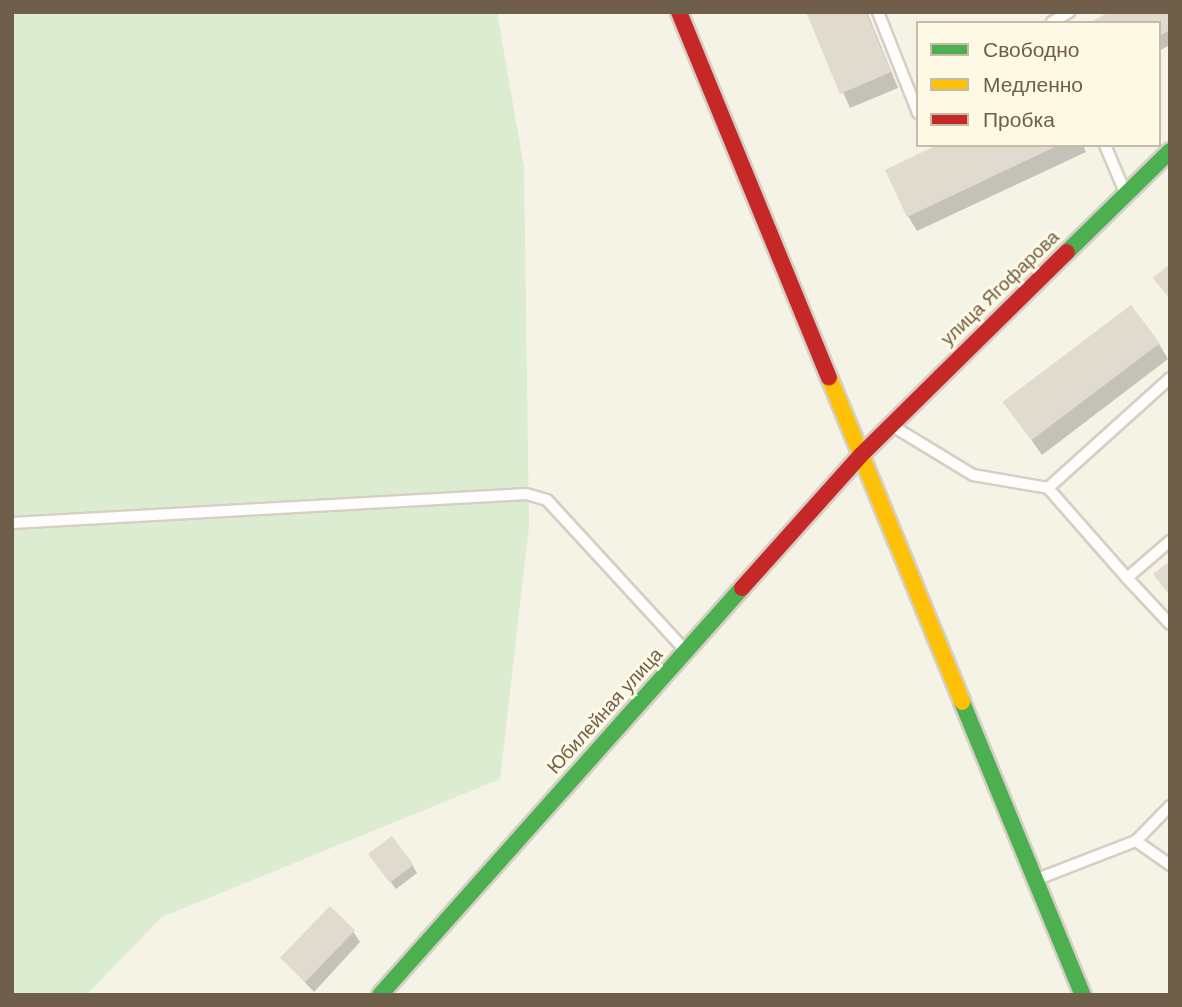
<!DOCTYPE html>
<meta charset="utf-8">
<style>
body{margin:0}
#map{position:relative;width:1182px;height:1007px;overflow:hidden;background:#f5f2e6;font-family:"DM Sans",sans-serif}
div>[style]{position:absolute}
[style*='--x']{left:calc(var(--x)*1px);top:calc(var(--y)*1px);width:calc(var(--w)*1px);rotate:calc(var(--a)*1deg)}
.green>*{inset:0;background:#dcecd1}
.shadow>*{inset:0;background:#0003}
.building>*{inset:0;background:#e1dace;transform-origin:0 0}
.roads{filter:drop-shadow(2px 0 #d5cfc4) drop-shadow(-2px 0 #d5cfc4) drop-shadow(0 2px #d5cfc4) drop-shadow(0 -2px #d5cfc4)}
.lane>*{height:10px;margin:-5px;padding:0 5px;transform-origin:5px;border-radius:5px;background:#fefdfb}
.fast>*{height:16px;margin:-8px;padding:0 8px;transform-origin:8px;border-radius:8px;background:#4caf50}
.slow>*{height:16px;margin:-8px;padding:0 8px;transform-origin:8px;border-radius:8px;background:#ffc107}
.jam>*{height:16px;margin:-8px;padding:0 8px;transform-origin:8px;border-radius:8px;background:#c62828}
span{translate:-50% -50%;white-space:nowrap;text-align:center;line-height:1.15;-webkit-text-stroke:6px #fef9e5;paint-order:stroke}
.street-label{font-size:19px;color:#6f5e49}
.frame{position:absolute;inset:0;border:14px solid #6f5e49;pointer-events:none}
.legend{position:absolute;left:916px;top:21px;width:245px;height:126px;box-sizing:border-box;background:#fef9e5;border:2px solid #c5bba7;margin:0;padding:9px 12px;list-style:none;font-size:21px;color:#6f5e49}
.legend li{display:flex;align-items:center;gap:14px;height:35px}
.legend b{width:35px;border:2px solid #c5bba7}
</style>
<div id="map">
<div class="green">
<i style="clip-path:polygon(12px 12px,497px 12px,524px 167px,529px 526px,500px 779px,162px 917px,86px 995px,12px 995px)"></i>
</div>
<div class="shadow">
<i style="clip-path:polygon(808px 12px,867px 12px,898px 88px,850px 108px)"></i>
<i style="clip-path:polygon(1170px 12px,1170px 45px,1159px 51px,1159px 23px)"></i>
<i style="clip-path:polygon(941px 145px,1083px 145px,1086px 152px,917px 231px,908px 216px)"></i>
<i style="clip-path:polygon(1159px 344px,1168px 359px,1042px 455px,1006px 404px)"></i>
<i style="clip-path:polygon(375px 862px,413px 866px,417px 873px,396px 889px)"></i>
<i style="clip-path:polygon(353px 931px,360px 942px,314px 992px,283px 959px)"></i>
</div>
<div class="building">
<i style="clip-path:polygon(806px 12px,866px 12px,891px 72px,840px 94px)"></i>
<i style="clip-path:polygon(1109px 12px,1170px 12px,1170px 30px,1159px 36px,1159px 23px,1089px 23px)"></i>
<i style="clip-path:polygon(937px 145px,1059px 145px,907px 217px,885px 170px)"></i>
<i style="clip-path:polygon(1170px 264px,1170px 299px,1153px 278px)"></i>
<i style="left:1131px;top:305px;width:48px;height:161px;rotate:53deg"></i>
<i style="clip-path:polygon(1170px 561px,1170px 596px,1153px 574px)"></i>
<i style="left:392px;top:836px;width:36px;height:30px;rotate:53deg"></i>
<i style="left:330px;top:906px;width:35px;height:72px;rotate:44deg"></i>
</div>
<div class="roads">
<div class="lane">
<i style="--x:878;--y:12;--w:109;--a:68.4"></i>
<i style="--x:1052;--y:22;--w:20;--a:-30"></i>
<i style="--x:1105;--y:145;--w:49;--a:67.1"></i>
<i style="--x:894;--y:427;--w:92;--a:31.3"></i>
<i style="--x:973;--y:475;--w:76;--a:9.8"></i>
<i style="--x:1048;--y:488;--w:164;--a:-42"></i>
<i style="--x:1048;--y:488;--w:120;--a:48.7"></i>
<i style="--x:1127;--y:578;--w:57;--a:-40.7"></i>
<i style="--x:12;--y:523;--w:515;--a:-3.23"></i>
<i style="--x:526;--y:494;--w:22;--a:16"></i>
<i style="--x:547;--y:500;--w:205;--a:47.4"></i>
<i style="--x:1127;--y:578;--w:63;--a:46.9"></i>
<i style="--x:1136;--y:841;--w:49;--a:-45.8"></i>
<i style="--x:1040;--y:878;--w:103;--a:-21.1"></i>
<i style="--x:1136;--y:841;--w:42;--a:35.2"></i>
</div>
<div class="fast">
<i style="--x:1067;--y:252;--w:144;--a:-44.4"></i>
<i style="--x:962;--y:702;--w:317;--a:67.6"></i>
<i style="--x:380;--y:995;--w:545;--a:-48.35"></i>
</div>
<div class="slow">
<i style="--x:829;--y:377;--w:351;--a:67.7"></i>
</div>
<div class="jam">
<i style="--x:679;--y:12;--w:395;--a:67.7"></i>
<i style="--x:742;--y:588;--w:178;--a:-48.2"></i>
<i style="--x:861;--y:455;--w:289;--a:-44.6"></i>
</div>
</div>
<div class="street-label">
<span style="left:1000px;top:288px;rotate:-44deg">улица Ягофарова</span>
<span style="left:605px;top:711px;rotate:-48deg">Юбилейная улица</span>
</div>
<div class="frame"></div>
<ul class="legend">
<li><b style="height:9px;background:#4caf50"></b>Свободно</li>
<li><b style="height:9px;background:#ffc107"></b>Медленно</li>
<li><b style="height:9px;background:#c62828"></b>Пробка</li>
</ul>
</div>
